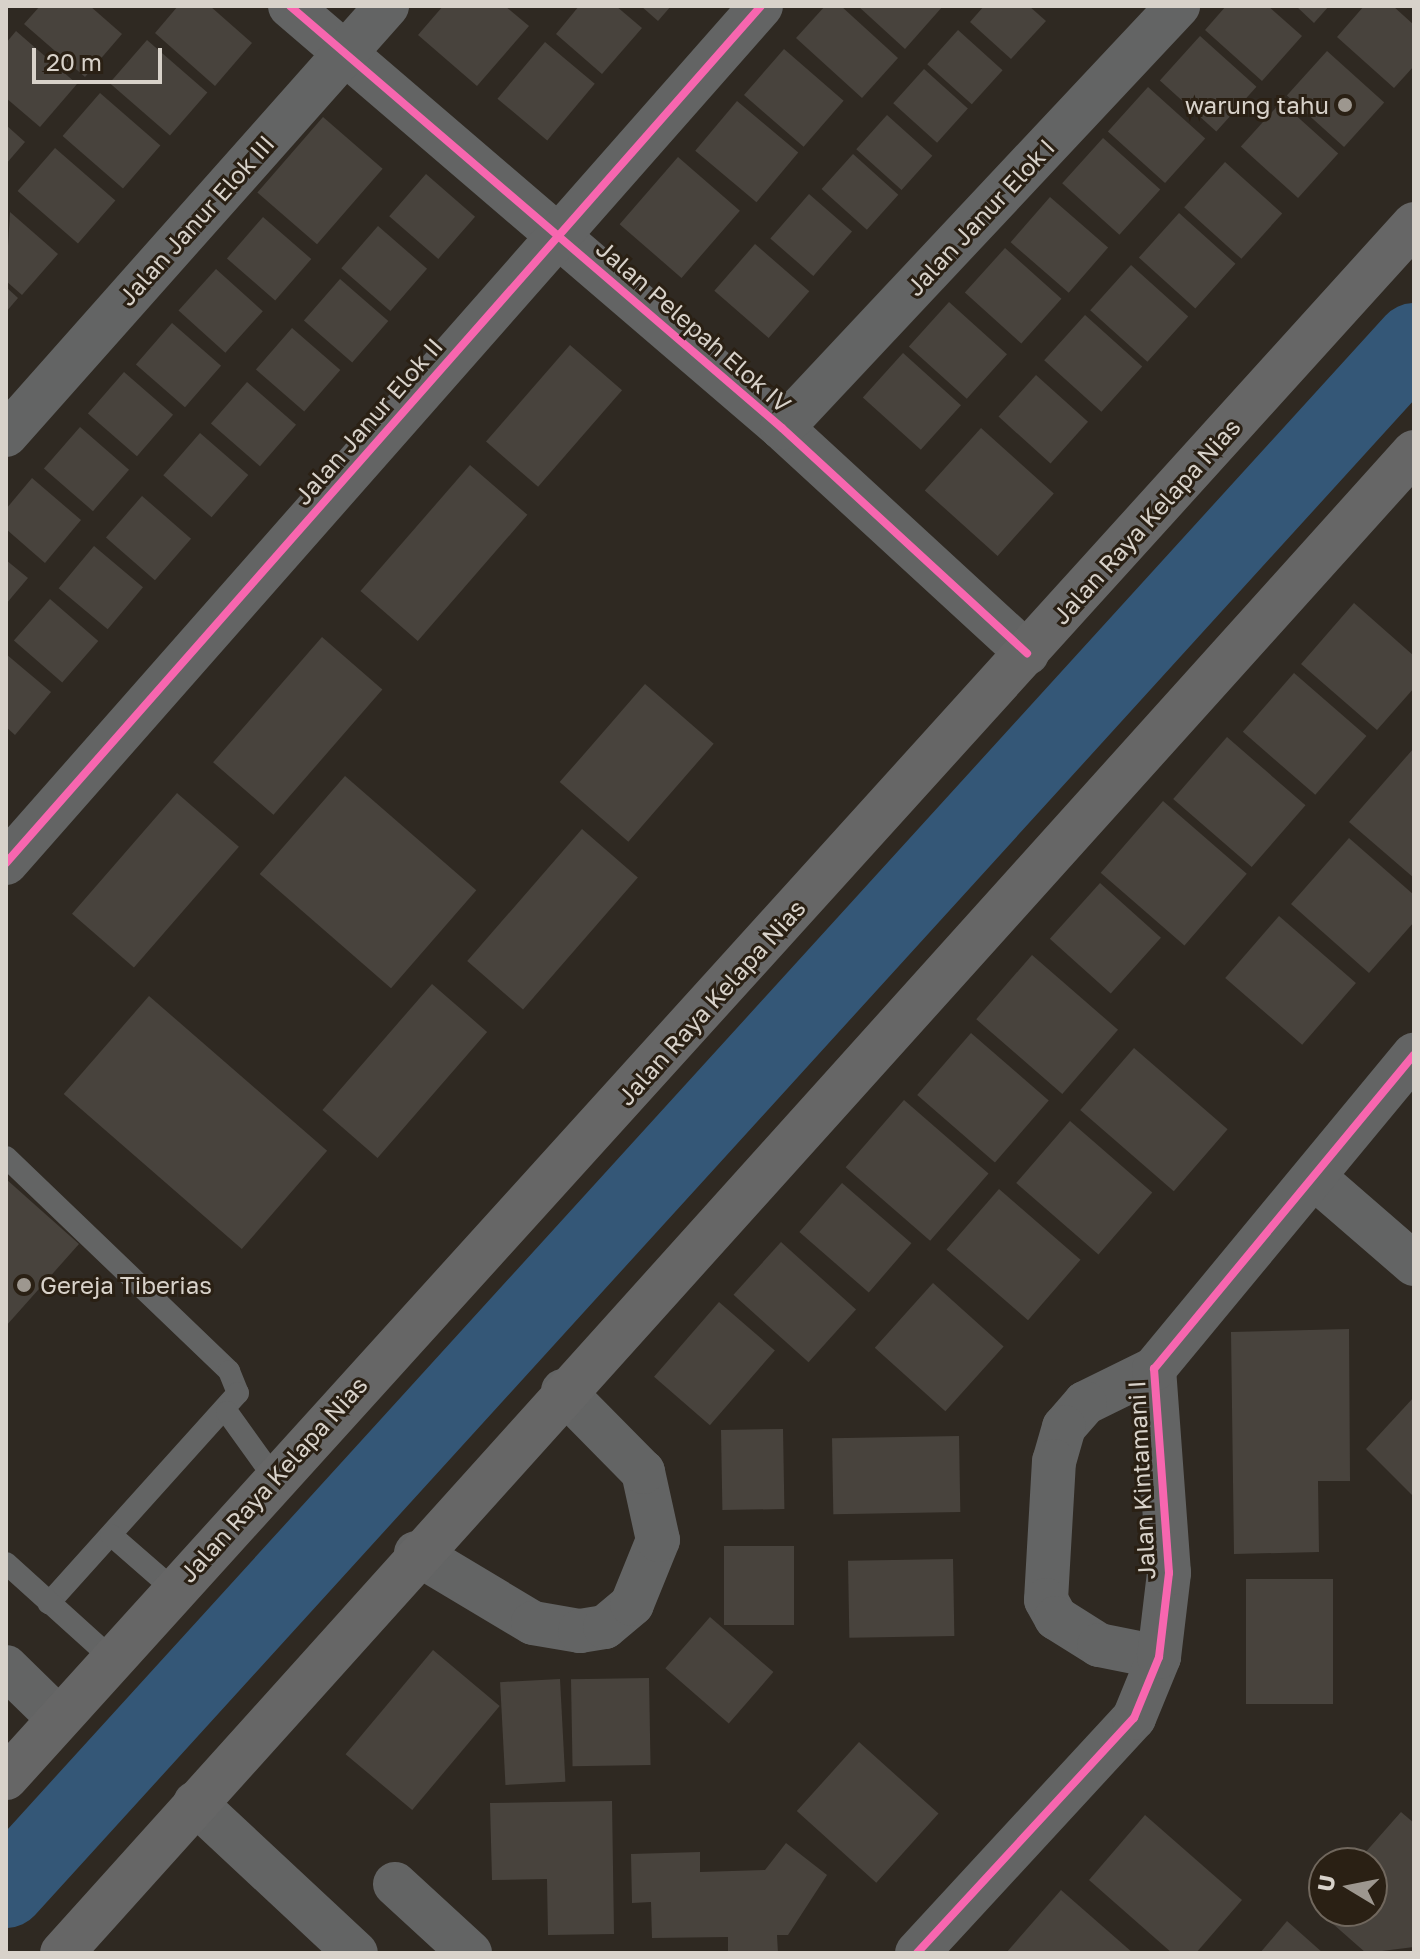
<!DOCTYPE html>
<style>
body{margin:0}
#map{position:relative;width:1420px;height:1959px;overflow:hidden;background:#2f2922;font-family:"Golos Text",sans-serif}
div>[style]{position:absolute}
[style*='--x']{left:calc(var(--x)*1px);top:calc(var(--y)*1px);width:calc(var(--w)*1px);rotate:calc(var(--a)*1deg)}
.river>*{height:78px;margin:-39px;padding:0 39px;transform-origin:39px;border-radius:39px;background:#345777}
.building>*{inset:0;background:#48433d;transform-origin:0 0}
.lane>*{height:22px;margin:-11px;padding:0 11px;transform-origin:11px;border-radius:11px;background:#636464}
.street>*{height:44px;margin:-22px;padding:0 22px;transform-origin:22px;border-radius:22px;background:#636464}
.secondary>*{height:44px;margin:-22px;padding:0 22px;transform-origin:22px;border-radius:22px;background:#666}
.cycleway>*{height:8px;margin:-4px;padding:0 4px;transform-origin:4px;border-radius:4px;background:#f766af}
.dots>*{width:22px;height:22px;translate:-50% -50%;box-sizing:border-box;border:4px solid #2a2014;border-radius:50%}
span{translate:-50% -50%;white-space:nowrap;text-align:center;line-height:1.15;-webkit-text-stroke:6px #2a2014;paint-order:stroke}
.poi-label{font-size:24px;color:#d8d2ca}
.right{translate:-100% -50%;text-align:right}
.left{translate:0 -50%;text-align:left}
.street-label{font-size:24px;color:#d8d2ca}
.frame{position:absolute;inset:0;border:8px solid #d8d2ca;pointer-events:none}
.north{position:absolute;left:1308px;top:1847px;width:80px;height:80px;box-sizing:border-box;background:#2a2014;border:2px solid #70675d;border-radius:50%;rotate:280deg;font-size:22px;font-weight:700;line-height:32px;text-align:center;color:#d8d2ca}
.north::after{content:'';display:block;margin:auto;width:28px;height:36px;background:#9d978f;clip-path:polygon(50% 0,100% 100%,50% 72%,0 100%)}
.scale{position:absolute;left:32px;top:48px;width:130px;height:36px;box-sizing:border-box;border:4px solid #d8d2ca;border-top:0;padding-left:10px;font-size:24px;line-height:28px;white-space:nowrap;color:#d8d2ca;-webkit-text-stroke:6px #2a2014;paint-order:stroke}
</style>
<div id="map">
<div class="river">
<i style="--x:6;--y:1889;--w:2092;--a:-47.69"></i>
</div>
<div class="building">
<i style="clip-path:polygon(40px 6px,90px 6px,122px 34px,85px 77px,24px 24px)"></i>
<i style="clip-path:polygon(178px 6px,210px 6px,252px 43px,215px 86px,155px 33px)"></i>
<i style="clip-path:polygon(443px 6px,505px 6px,529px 26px,477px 86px,418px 35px)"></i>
<i style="clip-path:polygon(579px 6px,616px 6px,642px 28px,602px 74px,556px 34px)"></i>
<i style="clip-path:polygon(641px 6px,671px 6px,658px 21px)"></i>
<i style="clip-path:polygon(825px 6px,841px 6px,898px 58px,862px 98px,796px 38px)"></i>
<i style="clip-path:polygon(858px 6px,943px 6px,905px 49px)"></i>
<i style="clip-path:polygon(984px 6px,1029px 6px,1046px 21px,1011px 59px,970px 22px)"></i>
<i style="clip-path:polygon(1226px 6px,1268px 6px,1302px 36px,1262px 81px,1205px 30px)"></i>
<i style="clip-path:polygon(1296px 6px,1329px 6px,1314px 23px)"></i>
<i style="clip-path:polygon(1364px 6px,1393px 6px,1414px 25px,1414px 66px,1394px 88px,1337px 37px)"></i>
<i style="left:958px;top:30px;width:60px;height:46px;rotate:42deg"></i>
<i style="clip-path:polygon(16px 31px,77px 84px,40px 127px,6px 98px,6px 43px)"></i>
<i style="left:1200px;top:36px;width:76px;height:60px;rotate:42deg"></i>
<i style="left:147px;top:40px;width:80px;height:57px;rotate:41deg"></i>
<i style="left:545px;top:42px;width:65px;height:74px;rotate:40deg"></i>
<i style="left:784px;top:49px;width:79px;height:61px;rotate:41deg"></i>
<i style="left:1327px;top:51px;width:77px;height:60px;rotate:42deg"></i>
<i style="left:924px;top:69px;width:59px;height:46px;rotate:42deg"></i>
<i style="left:1148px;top:87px;width:77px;height:60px;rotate:42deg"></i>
<i style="left:100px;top:93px;width:80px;height:57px;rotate:41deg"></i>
<i style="left:737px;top:101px;width:80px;height:65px;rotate:40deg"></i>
<i style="left:1281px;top:102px;width:77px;height:60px;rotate:42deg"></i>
<i style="left:887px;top:115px;width:61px;height:46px;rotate:42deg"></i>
<i style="left:323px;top:117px;width:79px;height:100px;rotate:41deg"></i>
<i style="clip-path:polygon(6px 125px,25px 142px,6px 164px)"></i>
<i style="left:1103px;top:138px;width:77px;height:61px;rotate:42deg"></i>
<i style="left:55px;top:148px;width:80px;height:57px;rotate:41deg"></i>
<i style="left:853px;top:154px;width:61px;height:47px;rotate:42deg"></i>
<i style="left:678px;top:157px;width:82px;height:89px;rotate:41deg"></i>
<i style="left:1225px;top:162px;width:77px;height:61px;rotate:42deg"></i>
<i style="left:426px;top:174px;width:65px;height:56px;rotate:41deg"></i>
<i style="left:809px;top:194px;width:57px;height:59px;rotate:41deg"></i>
<i style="left:1050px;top:197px;width:77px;height:60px;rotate:41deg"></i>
<i style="clip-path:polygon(10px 212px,58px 254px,22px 295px,6px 281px)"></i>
<i style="left:1179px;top:213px;width:76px;height:60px;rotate:42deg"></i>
<i style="left:263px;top:217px;width:64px;height:55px;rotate:41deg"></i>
<i style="left:378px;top:226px;width:65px;height:56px;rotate:41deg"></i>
<i style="left:755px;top:244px;width:72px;height:62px;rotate:41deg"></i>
<i style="left:1005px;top:248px;width:76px;height:60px;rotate:42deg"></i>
<i style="left:1131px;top:265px;width:77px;height:61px;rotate:42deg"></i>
<i style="left:216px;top:269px;width:63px;height:56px;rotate:42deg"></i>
<i style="left:340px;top:279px;width:64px;height:55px;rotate:41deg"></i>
<i style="clip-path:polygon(6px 287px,18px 298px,6px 312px)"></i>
<i style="left:949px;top:302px;width:78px;height:60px;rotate:42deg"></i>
<i style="left:1085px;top:315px;width:77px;height:61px;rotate:42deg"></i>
<i style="left:172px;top:323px;width:65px;height:55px;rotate:41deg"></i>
<i style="left:292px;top:328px;width:64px;height:55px;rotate:41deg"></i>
<i style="left:570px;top:345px;width:69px;height:128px;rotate:41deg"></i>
<i style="left:903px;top:353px;width:78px;height:60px;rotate:42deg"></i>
<i style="left:124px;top:372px;width:65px;height:55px;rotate:41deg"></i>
<i style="left:1036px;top:375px;width:70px;height:56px;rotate:42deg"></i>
<i style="left:247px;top:382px;width:65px;height:55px;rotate:41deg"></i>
<i style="left:80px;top:427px;width:65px;height:55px;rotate:41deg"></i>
<i style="left:981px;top:428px;width:98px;height:84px;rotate:42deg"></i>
<i style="left:200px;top:433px;width:64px;height:56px;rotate:41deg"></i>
<i style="left:470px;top:465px;width:76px;height:167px;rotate:41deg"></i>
<i style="clip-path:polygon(32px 478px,81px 520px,45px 563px,6px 529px,6px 509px)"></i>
<i style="left:142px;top:496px;width:65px;height:55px;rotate:41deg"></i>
<i style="left:94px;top:546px;width:64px;height:55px;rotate:40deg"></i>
<i style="clip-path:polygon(6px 560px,28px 578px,6px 604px)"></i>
<i style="left:50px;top:599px;width:64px;height:55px;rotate:41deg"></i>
<i style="clip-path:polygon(1354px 603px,1414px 656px,1414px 688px,1377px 730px,1301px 664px)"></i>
<i style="left:322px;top:637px;width:80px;height:166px;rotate:41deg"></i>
<i style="clip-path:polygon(6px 654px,51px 692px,15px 735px,6px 727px)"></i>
<i style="left:1294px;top:673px;width:96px;height:78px;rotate:41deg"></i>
<i style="left:645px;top:684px;width:91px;height:130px;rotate:41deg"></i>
<i style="left:1227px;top:737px;width:104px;height:82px;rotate:41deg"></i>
<i style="clip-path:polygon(1414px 748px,1414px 878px,1349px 822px)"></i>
<i style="left:345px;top:776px;width:174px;height:130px;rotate:41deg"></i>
<i style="left:177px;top:793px;width:82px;height:160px;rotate:41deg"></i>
<i style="left:1163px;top:801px;width:111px;height:95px;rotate:41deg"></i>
<i style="left:582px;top:829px;width:74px;height:175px;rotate:41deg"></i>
<i style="clip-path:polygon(1349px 838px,1414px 895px,1414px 922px,1369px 973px,1291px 904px)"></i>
<i style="left:1100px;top:883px;width:82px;height:75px;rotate:42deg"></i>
<i style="left:1279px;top:916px;width:102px;height:82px;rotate:41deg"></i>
<i style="left:1032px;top:955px;width:114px;height:85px;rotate:41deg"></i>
<i style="left:432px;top:984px;width:73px;height:167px;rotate:41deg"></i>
<i style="left:149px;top:996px;width:236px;height:130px;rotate:41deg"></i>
<i style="left:971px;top:1033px;width:103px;height:82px;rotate:41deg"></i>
<i style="left:1134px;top:1048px;width:124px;height:82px;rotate:41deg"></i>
<i style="left:904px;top:1100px;width:112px;height:89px;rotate:41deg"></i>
<i style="left:1070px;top:1121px;width:109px;height:82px;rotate:41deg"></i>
<i style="clip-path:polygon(6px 1179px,79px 1244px,6px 1326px)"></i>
<i style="left:842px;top:1183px;width:92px;height:65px;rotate:41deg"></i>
<i style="left:999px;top:1189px;width:108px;height:80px;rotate:41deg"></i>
<i style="left:781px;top:1242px;width:101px;height:71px;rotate:42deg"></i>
<i style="left:933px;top:1283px;width:95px;height:87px;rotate:42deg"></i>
<i style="left:719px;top:1302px;width:74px;height:99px;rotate:41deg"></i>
<i style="clip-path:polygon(1349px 1329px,1350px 1481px,1318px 1481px,1319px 1552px,1234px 1554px,1231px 1332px)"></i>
<i style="clip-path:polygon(1414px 1397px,1414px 1497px,1366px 1449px)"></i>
<i style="left:783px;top:1429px;width:80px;height:62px;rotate:89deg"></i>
<i style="left:959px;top:1436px;width:76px;height:127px;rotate:89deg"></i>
<i style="left:794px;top:1546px;width:79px;height:70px;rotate:90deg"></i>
<i style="left:953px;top:1559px;width:77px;height:105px;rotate:89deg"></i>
<i style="left:1333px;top:1579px;width:125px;height:87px;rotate:90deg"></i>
<i style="left:710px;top:1617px;width:84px;height:68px;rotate:41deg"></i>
<i style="left:433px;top:1650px;width:87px;height:136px;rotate:40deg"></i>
<i style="left:649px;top:1678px;width:87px;height:78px;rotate:89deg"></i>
<i style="left:560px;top:1679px;width:103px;height:60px;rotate:87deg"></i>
<i style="left:859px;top:1742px;width:107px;height:93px;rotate:42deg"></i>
<i style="clip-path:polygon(612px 1801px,614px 1934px,548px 1935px,547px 1879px,492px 1880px,490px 1803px)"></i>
<i style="clip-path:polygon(1401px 1812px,1414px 1823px,1414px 1947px,1366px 1953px,1316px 1909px,1324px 1899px,1324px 1911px,1372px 1911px,1372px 1863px,1356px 1863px)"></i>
<i style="clip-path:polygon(1145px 1815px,1242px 1900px,1196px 1953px,1172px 1953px,1089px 1880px)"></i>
<i style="clip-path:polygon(786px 1843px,827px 1875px,788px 1935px,777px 1935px,778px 1953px,728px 1953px,728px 1937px,652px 1938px,651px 1902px,632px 1903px,631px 1854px,700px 1852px,700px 1872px,765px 1870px)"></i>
<i style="clip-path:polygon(1061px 1890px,1133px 1953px,1006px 1953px)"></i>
<i style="clip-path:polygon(1287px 1921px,1323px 1953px,1260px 1953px)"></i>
</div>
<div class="lane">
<i style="--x:6;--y:1157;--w:309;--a:43.8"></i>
<i style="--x:229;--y:1371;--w:24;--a:68"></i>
<i style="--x:238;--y:1393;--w:283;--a:132"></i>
<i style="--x:227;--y:1412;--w:79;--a:54.3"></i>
<i style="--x:111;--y:1535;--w:82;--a:41.1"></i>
<i style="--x:6;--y:1563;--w:140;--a:42.1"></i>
</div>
<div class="street">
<i style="--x:290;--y:6;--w:648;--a:40.62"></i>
<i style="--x:782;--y:428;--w:333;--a:42.6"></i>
<i style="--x:782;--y:428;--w:579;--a:-46.82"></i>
<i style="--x:6;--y:435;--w:574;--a:-48.39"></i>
<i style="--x:6;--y:863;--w:1142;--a:-48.62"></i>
<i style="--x:1316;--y:1179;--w:130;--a:40.9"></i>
<i style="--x:1154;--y:1369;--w:77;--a:153.8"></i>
<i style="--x:1085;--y:1403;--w:32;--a:131"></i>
<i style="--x:1064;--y:1427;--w:35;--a:106"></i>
<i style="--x:1054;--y:1461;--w:139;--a:93.3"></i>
<i style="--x:1046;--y:1600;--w:21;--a:61"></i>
<i style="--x:1056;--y:1618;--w:51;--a:32.1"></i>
<i style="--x:1099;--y:1645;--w:61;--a:11.3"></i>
<i style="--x:416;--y:1553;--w:136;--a:30.9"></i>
<i style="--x:533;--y:1623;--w:48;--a:9.7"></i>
<i style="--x:580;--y:1631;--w:25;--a:-9"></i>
<i style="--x:605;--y:1627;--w:35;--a:-40"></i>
<i style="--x:632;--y:1604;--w:69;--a:-67.9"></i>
<i style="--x:658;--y:1540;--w:70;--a:-102.4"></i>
<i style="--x:643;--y:1472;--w:114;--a:-134.6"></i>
<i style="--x:6;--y:1667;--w:73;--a:44.4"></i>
<i style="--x:195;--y:1803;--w:220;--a:43"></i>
<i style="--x:395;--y:1884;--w:102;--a:42.6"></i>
<i style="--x:917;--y:1953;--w:320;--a:-47.3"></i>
<i style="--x:1134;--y:1718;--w:66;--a:-67.7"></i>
<i style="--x:1159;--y:1657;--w:85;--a:-83.2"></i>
<i style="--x:1169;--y:1573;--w:205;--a:-94.2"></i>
<i style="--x:1154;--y:1369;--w:408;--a:-50.4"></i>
</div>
<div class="secondary">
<i style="--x:6;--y:1778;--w:2097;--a:-47.82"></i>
<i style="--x:62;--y:1953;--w:2020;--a:-47.99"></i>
</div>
<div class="cycleway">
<i style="--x:290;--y:6;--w:648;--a:40.62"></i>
<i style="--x:782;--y:428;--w:333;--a:42.6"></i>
<i style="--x:6;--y:863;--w:1142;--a:-48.62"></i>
<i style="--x:917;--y:1953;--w:320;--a:-47.3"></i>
<i style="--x:1134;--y:1718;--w:66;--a:-67.7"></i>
<i style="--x:1159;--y:1657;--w:85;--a:-83.2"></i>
<i style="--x:1169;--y:1573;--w:205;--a:-94.2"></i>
<i style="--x:1154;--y:1369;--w:408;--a:-50.4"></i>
</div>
<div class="dots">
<i style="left:1345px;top:105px;background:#9d978f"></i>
<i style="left:24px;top:1285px;background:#9d978f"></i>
</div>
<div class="poi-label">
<span class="right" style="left:1329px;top:105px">warung tahu</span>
<span class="left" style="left:40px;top:1285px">Gereja Tiberias</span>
</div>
<div class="street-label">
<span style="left:980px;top:217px;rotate:-47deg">Jalan Janur Elok I</span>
<span style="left:196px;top:220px;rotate:-48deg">Jalan Janur Elok III</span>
<span style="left:694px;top:326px;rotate:41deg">Jalan Pelepah Elok IV</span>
<span style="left:368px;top:421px;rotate:-49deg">Jalan Janur Elok II</span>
<span style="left:1146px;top:521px;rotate:-48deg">Jalan Raya Kelapa Nias</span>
<span style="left:711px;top:1002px;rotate:-48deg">Jalan Raya Kelapa Nias</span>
<span style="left:273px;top:1479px;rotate:-48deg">Jalan Raya Kelapa Nias</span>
<span style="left:1141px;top:1480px;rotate:-93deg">Jalan Kintamani I</span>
</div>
<div class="frame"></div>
<div class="north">U</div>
<div class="scale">20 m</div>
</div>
